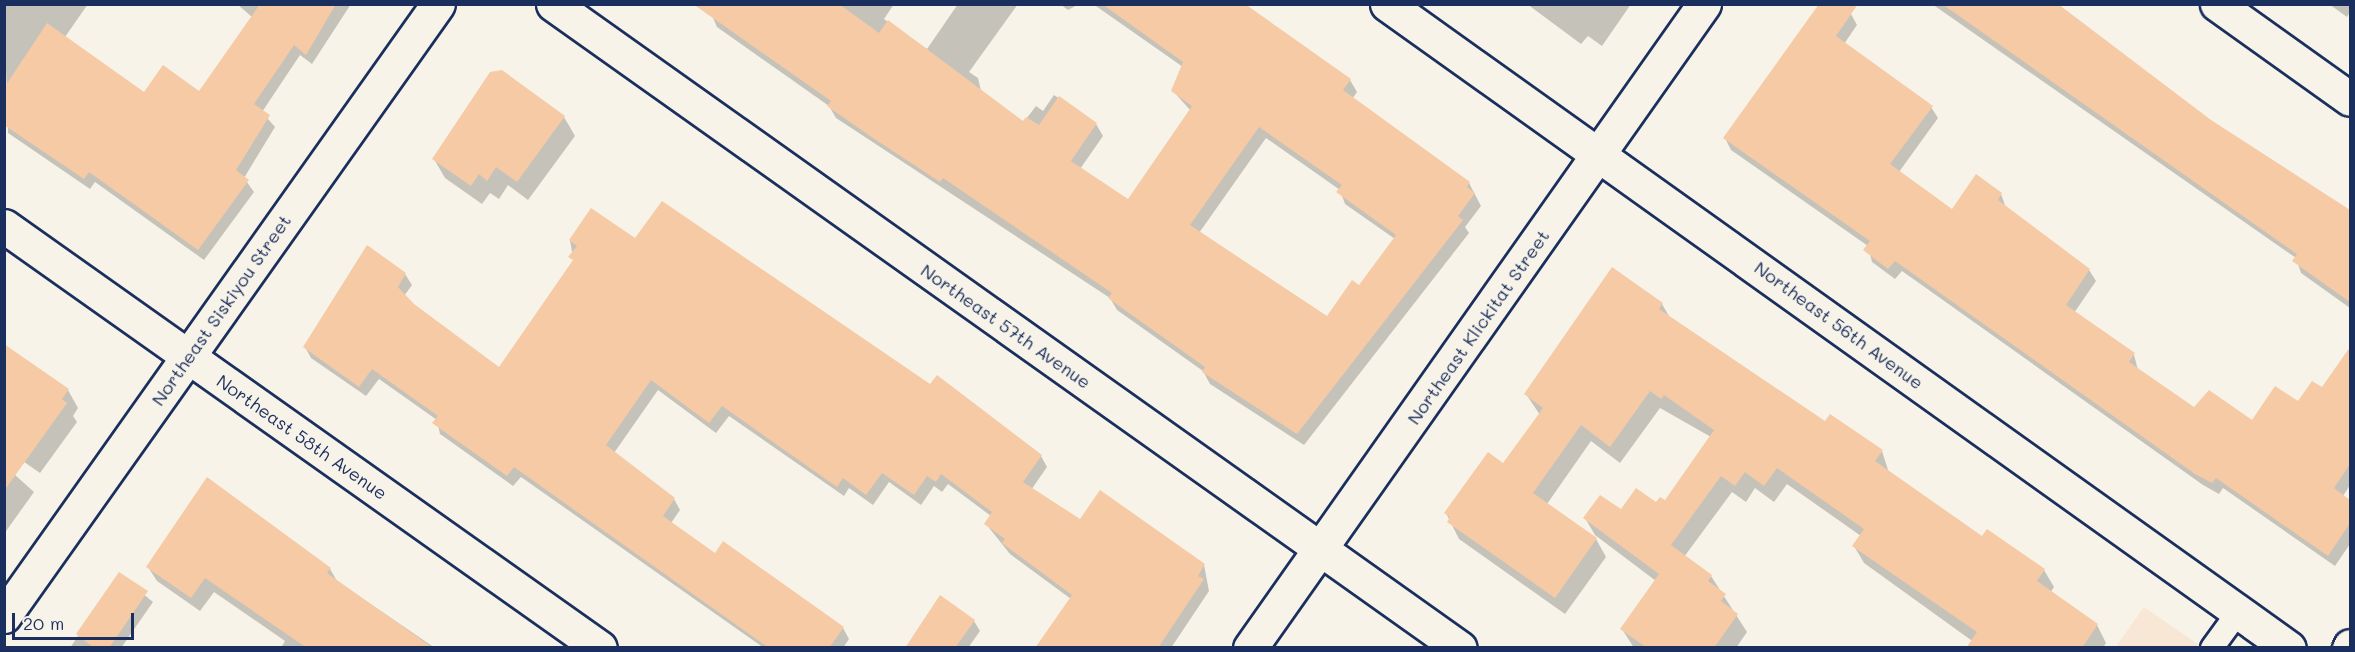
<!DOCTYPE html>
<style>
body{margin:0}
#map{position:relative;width:2355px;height:652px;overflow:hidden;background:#f7f3e8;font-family:Mali,sans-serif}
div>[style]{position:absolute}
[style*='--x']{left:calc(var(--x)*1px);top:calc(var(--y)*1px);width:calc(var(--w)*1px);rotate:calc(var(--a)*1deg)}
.built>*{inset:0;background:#f7e7d4}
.shadow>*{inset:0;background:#0003}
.building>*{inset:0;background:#f6caa5}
.roads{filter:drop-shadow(2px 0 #1b2f5e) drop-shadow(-2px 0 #1b2f5e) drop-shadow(0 2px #1b2f5e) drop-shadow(0 -2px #1b2f5e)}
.service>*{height:22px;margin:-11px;padding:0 11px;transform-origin:11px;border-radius:11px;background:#f7f3e8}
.minor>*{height:33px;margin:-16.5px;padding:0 16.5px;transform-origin:16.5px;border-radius:16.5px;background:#f7f3e8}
.secondary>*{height:33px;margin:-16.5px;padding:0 16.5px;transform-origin:16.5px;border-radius:16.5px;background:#f7f3e8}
span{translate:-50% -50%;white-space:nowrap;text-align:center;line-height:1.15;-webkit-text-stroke:6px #f7f3e8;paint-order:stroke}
.street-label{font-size:18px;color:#1b2f5e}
.frame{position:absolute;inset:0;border:6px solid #1b2f5e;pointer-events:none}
.scale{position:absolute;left:12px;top:613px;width:122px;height:27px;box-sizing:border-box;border:3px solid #1b2f5e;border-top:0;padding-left:8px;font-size:18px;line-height:21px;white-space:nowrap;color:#1b2f5e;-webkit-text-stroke:4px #f7f3e8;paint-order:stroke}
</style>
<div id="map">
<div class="built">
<i style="clip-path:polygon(2144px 607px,2202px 647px,2115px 648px)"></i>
</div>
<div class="shadow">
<i style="clip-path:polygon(4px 4px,88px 4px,65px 37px,144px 94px,199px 93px,252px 17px,237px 4px,351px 4px,312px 64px,300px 55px,262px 112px,275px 127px,244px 178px,254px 192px,204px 260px,95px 182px,90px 189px,8px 133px)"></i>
<i style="clip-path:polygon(evenodd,707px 4px,894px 4px,884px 19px,927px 49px,958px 4px,1018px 4px,969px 72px,978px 78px,982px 95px,1023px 123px,1036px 106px,1043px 111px,1054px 95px,1096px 124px,1103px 136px,1080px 169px,1128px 201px,1191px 111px,1173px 91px,1183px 67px,1093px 4px,1219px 4px,1350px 80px,1357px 92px,1352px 99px,1469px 183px,1481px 206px,1465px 227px,1469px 233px,1304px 445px,1210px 384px,1203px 371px,1117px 310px,1110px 298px,836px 118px,829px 106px,717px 27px,707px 4px,1266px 138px,1340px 190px,1345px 204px,1395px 239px,1360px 287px,1327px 318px,1199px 233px,1266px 138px)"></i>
<i style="clip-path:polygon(1060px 4px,1079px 4px,1068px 10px)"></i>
<i style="clip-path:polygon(1527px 4px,1631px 4px,1602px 46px,1588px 36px,1581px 44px)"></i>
<i style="clip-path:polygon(1932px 4px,2055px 4px,2210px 122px,2350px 214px,2350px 308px,2301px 273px,2296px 258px)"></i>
<i style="clip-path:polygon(2329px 4px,2350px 4px,2350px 12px,2347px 17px)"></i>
<i style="clip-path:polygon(1851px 14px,1857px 25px,1844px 44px,1931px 107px,1938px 118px,1899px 172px,1952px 211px,2001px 194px,2006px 208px,2089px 270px,2096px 281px,2074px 313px,2134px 355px,2138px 370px,2194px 409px,2252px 422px,2322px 390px,2350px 350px,2350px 485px,2343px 496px,2350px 501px,2350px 544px,2335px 566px,2223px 488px,2219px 494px,2203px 485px,1902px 271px,1895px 279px,1872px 262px,1868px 246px,1731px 150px,1725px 138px)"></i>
<i style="clip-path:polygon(564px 117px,575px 136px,528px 200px,508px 185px,499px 199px,490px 193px,482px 204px,445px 178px,434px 159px)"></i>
<i style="clip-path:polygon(570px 240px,635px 240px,931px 386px,1041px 456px,1047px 467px,1031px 490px,1080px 521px,1204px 565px,1209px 591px,1171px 648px,1040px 648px,1071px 599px,1010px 554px,986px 524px,991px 516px,948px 484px,942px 492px,934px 486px,921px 505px,889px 482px,873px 505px,849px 488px,844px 496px,729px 416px,716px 433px,658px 390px,614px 453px,674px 499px,680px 510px,671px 523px,715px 555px,843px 628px,849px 639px,843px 648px,764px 648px,521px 477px,513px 486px,440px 434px,437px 420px,379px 379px,366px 396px,311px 358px,305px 347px,405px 274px,412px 285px,404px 296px,413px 305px,499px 369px,574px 263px)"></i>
<i style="clip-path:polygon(1613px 269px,1662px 304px,1670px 318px,1826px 424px,1882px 451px,1889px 473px,1982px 538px,2044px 570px,2054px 587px,2050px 593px,2097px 625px,2106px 643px,2103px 648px,1982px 648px,1864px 563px,1854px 546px,1861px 536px,1787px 484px,1774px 502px,1755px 488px,1746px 502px,1732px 492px,1684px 557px,1711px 576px,1747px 632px,1736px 648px,1634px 648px,1622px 629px,1656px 581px,1595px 535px,1585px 518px,1666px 502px,1711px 437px,1660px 408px,1620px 463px,1591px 441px,1547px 504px,1596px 539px,1606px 557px,1565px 614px,1459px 539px,1446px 513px,1504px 465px,1540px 415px,1526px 394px)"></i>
<i style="clip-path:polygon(68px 390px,78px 408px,73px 416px,77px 422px,40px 473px,4px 448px)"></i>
<i style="clip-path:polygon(4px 465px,34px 492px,4px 534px)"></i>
<i style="clip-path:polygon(148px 567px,330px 569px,337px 581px,435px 648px,281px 648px,285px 641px,214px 592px,200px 611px,157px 581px)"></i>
<i style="clip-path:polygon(119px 574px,153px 602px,121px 648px,70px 648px)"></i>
<i style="clip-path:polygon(974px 621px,980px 631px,968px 648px,909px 648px)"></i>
</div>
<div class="building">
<i style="clip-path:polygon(260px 4px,336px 4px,306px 55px,294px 45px,254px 104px,270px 115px,236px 170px,249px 180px,198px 250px,89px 172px,84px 179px,4px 125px,4px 88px,47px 23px,144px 92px,163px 65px,199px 91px)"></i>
<i style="clip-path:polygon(evenodd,693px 4px,839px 4px,879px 33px,888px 20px,1023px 121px,1026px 117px,1039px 125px,1059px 96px,1097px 123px,1071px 161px,1128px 199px,1192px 106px,1171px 91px,1183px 62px,1102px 4px,1245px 4px,1351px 79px,1343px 90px,1470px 182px,1467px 187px,1475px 193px,1458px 216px,1463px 220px,1297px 434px,1202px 372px,1205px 367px,1108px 298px,1112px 293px,943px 178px,940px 182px,870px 136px,827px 106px,831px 101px,693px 4px,1259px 127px,1342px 185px,1336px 192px,1396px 235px,1359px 285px,1352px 280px,1327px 316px,1190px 225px,1259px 127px)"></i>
<i style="clip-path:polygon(1819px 4px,1858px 4px,1836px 36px,1933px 106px,1890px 164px,1952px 209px,1976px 174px,2002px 193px,1998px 200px,2090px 269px,2066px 305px,2135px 353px,2129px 362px,2194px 407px,2209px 390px,2252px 420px,2275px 386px,2298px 401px,2312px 381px,2322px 387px,2350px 347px,2350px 464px,2334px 488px,2350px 500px,2350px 523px,2328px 556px,2216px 478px,2212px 483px,2195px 474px,1895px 261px,1888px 269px,1863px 250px,1870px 241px,1723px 138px)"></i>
<i style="clip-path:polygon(1942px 4px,2058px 4px,2211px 120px,2350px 210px,2350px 302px,2292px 261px,2297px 254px)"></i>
<i style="clip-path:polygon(502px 70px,565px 116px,517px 182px,496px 167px,487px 181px,479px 174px,471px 186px,432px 159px,490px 72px)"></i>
<i style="clip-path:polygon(662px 201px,930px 384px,937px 375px,1042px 455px,1023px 482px,1080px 519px,1100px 490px,1205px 564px,1198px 576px,1204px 579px,1158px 648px,1035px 648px,1072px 595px,1002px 543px,1005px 539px,984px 524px,992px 512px,941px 474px,936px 482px,927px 476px,914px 495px,882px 473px,866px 495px,843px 478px,837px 487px,722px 406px,709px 423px,651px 380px,606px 445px,675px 498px,663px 516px,715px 553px,723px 541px,844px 627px,829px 648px,769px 648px,514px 467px,507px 476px,432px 423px,438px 416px,372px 369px,359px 387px,303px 347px,367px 245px,406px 273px,398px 287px,414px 304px,499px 367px,573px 260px,568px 257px,577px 246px,569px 240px,591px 208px,635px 238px)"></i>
<i style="clip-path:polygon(1612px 267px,1663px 303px,1659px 309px,1825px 421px,1830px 414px,1883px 450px,1875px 461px,1982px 536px,1987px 529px,2045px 569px,2037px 581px,2098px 624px,2082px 648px,1966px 648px,1977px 632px,1852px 546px,1864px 529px,1777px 468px,1764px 486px,1745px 472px,1735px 486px,1721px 476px,1671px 545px,1712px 575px,1708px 581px,1726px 594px,1721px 601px,1738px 614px,1714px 648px,1647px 648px,1620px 629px,1659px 574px,1583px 518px,1600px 495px,1621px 509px,1636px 488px,1656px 502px,1660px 497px,1665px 500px,1714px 430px,1664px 395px,1661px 399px,1650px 391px,1610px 447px,1581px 425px,1533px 493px,1597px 538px,1555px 598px,1447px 522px,1450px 517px,1444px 513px,1488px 452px,1503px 463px,1543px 408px,1524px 394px)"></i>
<i style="clip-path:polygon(4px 344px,69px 389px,62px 399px,67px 403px,4px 491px)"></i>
<i style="clip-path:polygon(207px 477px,331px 568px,327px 573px,433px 648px,307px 648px,205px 578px,191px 598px,146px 567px)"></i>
<i style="clip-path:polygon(119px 572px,148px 591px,109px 648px,94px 648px,76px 634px)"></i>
<i style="clip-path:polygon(940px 595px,975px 620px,955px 648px,905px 648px)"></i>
</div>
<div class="roads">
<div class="service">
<i style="--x:2212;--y:648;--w:46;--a:-53.9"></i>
</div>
<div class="minor">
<i style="--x:1387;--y:4;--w:1108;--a:35.53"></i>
<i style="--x:2217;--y:4;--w:163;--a:35.5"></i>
<i style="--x:4;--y:226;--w:730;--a:35.3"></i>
<i style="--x:4;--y:616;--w:750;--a:-54.66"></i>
<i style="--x:1250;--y:648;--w:788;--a:-54.82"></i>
</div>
<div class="secondary">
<i style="--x:553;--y:4;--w:1112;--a:35.38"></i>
<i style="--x:2349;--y:648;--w:2;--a:-63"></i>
</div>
</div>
<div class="street-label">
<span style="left:221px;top:310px;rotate:-55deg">Northeast Siskiyou Street</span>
<span style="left:1839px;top:325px;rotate:36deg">Northeast 56th Avenue</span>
<span style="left:1006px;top:326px;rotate:35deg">Northeast 57th Avenue</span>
<span style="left:1478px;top:327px;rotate:-55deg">Northeast Klickitat Street</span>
<span style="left:302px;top:437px;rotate:35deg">Northeast 58th Avenue</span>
</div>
<div class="frame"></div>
<div class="scale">20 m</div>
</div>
